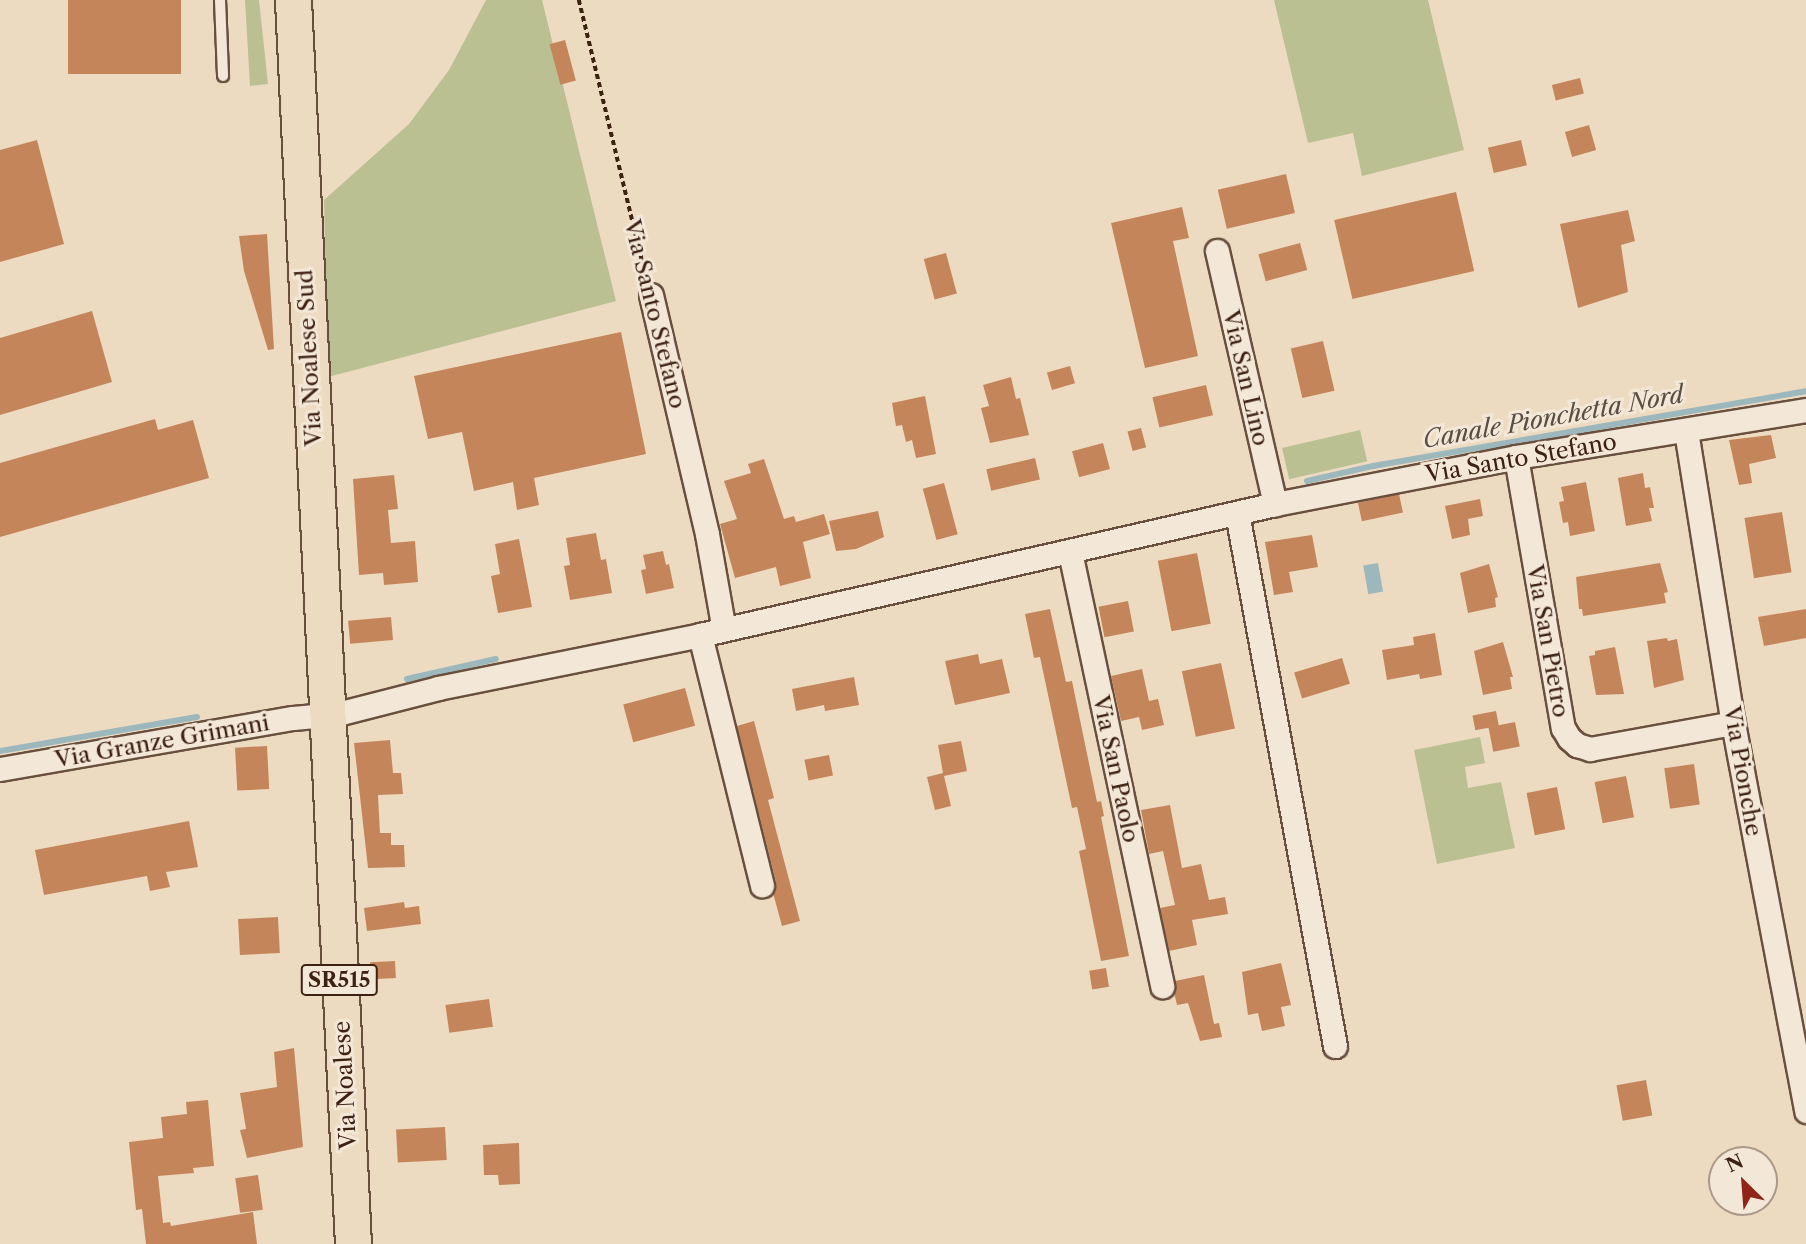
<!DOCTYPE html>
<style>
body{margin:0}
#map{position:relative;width:1806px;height:1244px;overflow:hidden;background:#eddbc1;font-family:"Libre Caslon Text",serif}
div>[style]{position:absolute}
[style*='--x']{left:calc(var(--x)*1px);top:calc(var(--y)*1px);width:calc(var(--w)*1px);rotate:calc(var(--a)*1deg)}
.green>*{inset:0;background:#bac092;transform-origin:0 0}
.water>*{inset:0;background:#9db8bd;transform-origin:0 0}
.stream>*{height:6px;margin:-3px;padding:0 3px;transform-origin:3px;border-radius:3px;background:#9db8bd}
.building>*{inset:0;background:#c5855a;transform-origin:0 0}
.path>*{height:3.5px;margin-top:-1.75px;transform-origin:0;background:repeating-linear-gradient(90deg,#3d2112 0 5px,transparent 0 8.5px)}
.roads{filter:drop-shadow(2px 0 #69503e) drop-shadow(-2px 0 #69503e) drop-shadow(0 2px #69503e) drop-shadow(0 -2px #69503e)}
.lane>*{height:10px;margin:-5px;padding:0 5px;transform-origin:5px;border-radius:5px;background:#f3e8d7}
.street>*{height:23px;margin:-11.5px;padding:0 11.5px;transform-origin:11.5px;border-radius:11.5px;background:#f3e8d7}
.primary>*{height:35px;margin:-17.5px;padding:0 17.5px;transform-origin:17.5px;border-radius:17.5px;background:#eddbc1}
span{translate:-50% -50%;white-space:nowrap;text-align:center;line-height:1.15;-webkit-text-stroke:6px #f3e8d7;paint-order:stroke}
.shield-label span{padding:2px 5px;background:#f3e8d7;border:2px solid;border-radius:5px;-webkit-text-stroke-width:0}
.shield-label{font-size:21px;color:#3d2112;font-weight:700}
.street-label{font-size:23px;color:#3d2112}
.water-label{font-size:24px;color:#5a4e45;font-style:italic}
.north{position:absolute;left:1708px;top:1146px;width:70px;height:70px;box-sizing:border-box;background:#f3e8d7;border:2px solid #aa9888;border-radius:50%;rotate:335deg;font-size:19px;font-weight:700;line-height:28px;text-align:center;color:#3d2112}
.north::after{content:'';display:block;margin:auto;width:24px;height:32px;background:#8f2418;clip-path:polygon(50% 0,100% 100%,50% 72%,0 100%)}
</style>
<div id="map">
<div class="green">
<i style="clip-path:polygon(245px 0,259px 0,268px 84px,250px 86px)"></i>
<i style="clip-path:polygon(486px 0,542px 0,616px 301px,328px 377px,324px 200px,409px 124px,449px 70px)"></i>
<i style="clip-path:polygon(1274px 0,1428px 0,1464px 150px,1362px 176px,1353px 133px,1308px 143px)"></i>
<i style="left:1360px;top:430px;width:32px;height:80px;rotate:77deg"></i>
<i style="clip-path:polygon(1480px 737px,1485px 763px,1465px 767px,1468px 788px,1501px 782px,1515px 848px,1437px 864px,1414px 750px)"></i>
</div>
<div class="water">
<i style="left:1378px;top:563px;width:29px;height:15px;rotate:80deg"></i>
</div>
<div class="stream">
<i style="--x:1307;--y:481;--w:68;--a:-12.8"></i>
<i style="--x:1373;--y:466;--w:439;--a:-9.8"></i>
<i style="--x:407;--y:679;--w:91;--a:-12.7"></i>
<i style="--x:0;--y:751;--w:200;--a:-9.8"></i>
</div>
<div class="building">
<i style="left:68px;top:0;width:113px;height:74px"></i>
<i style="left:565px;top:40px;width:42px;height:16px;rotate:75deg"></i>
<i style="left:1580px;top:78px;width:16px;height:29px;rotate:76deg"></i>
<i style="left:1589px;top:125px;width:26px;height:25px;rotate:74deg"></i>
<i style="clip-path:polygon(37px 140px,64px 244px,0 262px,0 150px)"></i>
<i style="left:1521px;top:140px;width:26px;height:34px;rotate:77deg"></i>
<i style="left:1286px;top:174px;width:40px;height:70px;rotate:77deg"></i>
<i style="left:1456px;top:192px;width:81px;height:125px;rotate:77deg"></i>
<i style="clip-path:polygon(1182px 207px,1189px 238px,1173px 241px,1198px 356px,1145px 368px,1111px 223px)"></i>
<i style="clip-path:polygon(1628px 210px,1635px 241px,1621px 245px,1628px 292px,1578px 308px,1560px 224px)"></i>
<i style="clip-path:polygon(267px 234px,274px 349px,268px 350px,244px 271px,239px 236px)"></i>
<i style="left:1300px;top:243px;width:28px;height:43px;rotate:75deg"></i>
<i style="left:946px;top:253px;width:42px;height:23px;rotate:75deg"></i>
<i style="clip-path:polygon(92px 311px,112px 382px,0 415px,0 338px)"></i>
<i style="clip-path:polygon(621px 332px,646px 454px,534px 478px,539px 505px,517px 510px,513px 482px,474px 491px,462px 432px,428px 439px,414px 376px)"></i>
<i style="left:1323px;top:341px;width:51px;height:33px;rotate:77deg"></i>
<i style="left:1070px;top:366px;width:18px;height:24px;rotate:74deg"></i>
<i style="clip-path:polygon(1011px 377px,1016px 399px,1020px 398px,1029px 435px,990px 443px,981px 408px,989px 406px,983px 385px)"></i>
<i style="left:1206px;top:385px;width:31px;height:55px;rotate:77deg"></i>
<i style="clip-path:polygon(925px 396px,936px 454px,916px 458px,912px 440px,906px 442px,902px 425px,896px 426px,892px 403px)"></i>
<i style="clip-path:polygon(155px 419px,158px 430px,193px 420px,209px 478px,0 537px,0 463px)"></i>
<i style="left:1141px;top:428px;width:20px;height:14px;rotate:75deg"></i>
<i style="clip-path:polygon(1771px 435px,1776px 458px,1749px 464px,1752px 483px,1739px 485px,1729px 440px)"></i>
<i style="left:1103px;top:443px;width:27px;height:32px;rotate:75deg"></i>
<i style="left:1035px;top:458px;width:22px;height:50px;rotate:77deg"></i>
<i style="clip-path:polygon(764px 459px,784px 519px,794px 516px,796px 522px,824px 514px,830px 534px,803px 542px,811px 578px,780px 586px,776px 567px,735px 578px,720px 524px,737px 519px,724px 481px,751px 473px,748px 464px)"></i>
<i style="clip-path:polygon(1643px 473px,1645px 488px,1650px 487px,1654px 508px,1649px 508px,1652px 521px,1626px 526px,1618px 478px)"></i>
<i style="clip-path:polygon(394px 475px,398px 509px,388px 510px,391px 543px,415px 541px,418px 582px,384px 585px,383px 573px,359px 575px,353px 479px)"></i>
<i style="clip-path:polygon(1586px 482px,1595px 531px,1570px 536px,1568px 522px,1563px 523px,1559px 502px,1564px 501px,1561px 487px)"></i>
<i style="left:944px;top:483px;width:53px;height:22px;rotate:75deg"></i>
<i style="left:1399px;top:494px;width:19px;height:42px;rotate:78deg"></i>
<i style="clip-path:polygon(1480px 499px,1483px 516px,1468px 519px,1470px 535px,1452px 539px,1445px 506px)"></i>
<i style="clip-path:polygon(878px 511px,884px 537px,856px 549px,836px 551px,829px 521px)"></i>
<i style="left:1782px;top:512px;width:61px;height:38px;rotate:81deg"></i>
<i style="clip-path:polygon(596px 533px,601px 560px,606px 559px,612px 593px,570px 600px,564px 566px,570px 565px,566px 538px)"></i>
<i style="clip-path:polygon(1312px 535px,1318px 567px,1289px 572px,1293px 592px,1274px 595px,1265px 542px)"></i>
<i style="clip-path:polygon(519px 539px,532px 607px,498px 613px,491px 576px,500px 574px,495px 544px)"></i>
<i style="clip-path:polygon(663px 551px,666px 565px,669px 564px,674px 588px,646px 594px,641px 570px,646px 569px,643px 555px)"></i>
<i style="left:1197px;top:553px;width:72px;height:40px;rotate:79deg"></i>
<i style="clip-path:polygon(1660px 563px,1668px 592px,1664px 593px,1666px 603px,1583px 616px,1582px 609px,1579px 609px,1576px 577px)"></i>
<i style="clip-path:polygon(1489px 564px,1498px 597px,1495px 598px,1496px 607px,1468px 613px,1460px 573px)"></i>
<i style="left:1128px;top:601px;width:31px;height:30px;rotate:79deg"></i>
<i style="clip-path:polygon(1050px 609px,1066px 682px,1072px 681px,1097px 802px,1101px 801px,1104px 816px,1101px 817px,1129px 956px,1101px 961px,1079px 851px,1086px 849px,1077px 807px,1072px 808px,1040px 657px,1034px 658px,1025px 614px)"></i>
<i style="clip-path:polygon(1806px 609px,1806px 638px,1764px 646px,1758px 617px)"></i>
<i style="left:391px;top:617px;width:23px;height:43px;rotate:85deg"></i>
<i style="clip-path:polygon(1435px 633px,1442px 675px,1420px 679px,1419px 674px,1387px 680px,1382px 650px,1414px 645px,1413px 637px)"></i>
<i style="clip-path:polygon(1667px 638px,1668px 641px,1677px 639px,1684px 680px,1654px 688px,1647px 641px)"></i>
<i style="clip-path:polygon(1503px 642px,1513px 677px,1510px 677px,1512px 689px,1483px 695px,1474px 651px)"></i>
<i style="clip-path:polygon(1615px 647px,1624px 694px,1596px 695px,1589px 656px,1595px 655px,1595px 651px)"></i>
<i style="clip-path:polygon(978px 654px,980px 664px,1002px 659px,1010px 693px,955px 705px,945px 661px)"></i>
<i style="left:1342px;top:658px;width:27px;height:50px;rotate:73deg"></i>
<i style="left:1221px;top:663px;width:67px;height:40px;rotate:78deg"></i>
<i style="clip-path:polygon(1142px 669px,1149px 701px,1158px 699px,1164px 725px,1142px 730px,1139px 717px,1121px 721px,1111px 676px)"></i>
<i style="clip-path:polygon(854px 677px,859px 705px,825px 711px,824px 705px,796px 711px,792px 689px)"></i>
<i style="left:685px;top:688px;width:39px;height:64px;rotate:75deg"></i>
<i style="left:1496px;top:711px;width:15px;height:24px;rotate:79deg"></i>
<i style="clip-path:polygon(754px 721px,774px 798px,768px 800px,800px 921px,782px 926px,773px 893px,776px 882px,737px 726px)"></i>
<i style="left:1515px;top:722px;width:25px;height:27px;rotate:79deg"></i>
<i style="clip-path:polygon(390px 740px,393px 773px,401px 773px,403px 794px,378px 795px,380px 833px,391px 833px,391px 845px,404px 845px,405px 867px,368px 868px,354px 743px)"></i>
<i style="clip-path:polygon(961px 741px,967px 771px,944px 776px,951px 806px,935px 810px,927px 777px,943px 773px,938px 745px)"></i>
<i style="left:267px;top:746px;width:43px;height:32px;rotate:87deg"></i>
<i style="left:829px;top:755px;width:21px;height:25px;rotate:79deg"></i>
<i style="left:1694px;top:764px;width:41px;height:30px;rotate:82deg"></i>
<i style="left:1626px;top:776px;width:42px;height:32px;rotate:79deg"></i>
<i style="left:1557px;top:787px;width:43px;height:31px;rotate:79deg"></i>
<i style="clip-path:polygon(1170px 805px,1182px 868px,1201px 864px,1209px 900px,1225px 897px,1228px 914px,1192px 920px,1197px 945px,1169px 951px,1160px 908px,1175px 905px,1163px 851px,1149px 854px,1141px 810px)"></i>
<i style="clip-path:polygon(189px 821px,198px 867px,166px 872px,170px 887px,150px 891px,147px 876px,44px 895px,35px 850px)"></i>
<i style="clip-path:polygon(404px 902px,405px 908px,419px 906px,421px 924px,367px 931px,364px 908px)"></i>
<i style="left:278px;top:917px;width:36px;height:40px;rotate:87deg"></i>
<i style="left:395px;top:961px;width:17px;height:25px;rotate:87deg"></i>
<i style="clip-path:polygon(1281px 963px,1291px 1005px,1281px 1007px,1285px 1026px,1262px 1031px,1258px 1013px,1248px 1015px,1242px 972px)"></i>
<i style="left:1106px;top:968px;width:19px;height:17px;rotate:81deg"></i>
<i style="clip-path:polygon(1204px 975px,1214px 1024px,1219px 1023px,1222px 1037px,1200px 1041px,1188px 1003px,1177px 1005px,1174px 992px,1175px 981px)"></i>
<i style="left:489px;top:999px;width:28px;height:44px;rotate:82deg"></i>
<i style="clip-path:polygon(294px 1048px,303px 1147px,247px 1158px,240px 1130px,246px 1129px,240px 1093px,277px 1087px,274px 1052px)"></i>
<i style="left:1646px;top:1080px;width:36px;height:30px;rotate:80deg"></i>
<i style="clip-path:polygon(208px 1100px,214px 1166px,193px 1168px,194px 1173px,158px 1176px,163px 1223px,170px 1222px,171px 1226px,253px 1212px,257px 1244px,146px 1244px,142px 1209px,136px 1210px,129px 1142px,163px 1138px,161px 1117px,187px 1114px,186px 1102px)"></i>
<i style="left:445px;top:1127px;width:33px;height:49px;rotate:87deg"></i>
<i style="clip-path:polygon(519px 1143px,520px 1184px,499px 1185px,498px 1175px,484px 1175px,483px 1145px)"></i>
<i style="left:258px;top:1175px;width:35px;height:23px;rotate:82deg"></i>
</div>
<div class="path">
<i style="--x:579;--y:0;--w:284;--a:76.4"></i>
</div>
<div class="roads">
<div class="lane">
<i style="--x:220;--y:0;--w:76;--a:87.7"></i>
</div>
<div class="street">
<i style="--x:1217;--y:251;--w:260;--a:77.1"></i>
<i style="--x:651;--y:295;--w:245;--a:76.8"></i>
<i style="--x:707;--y:534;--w:97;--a:80"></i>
<i style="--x:1686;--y:431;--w:296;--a:80.9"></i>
<i style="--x:1733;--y:723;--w:395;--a:79.3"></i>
<i style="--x:1516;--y:457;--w:275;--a:80.2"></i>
<i style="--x:1563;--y:728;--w:12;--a:59"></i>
<i style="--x:1569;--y:738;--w:11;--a:41"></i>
<i style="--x:1577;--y:745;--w:14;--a:17"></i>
<i style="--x:1590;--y:749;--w:145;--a:-10.3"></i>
<i style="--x:1237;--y:513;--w:542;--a:79.58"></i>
<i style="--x:1070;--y:552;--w:444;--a:78"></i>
<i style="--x:700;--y:635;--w:258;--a:76.1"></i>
<i style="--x:0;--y:769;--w:297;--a:-9.9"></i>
<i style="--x:293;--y:718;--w:44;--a:-5.2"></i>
<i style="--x:337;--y:714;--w:104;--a:-14.4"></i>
<i style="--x:438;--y:688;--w:267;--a:-11.4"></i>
<i style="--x:700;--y:635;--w:590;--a:-12.83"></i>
<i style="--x:1275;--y:504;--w:246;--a:-11"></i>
<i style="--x:1516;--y:457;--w:294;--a:-9.2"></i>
</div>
<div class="primary">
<i style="--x:293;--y:0;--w:1245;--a:87.24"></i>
</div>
</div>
<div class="shield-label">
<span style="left:339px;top:980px">SR515</span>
</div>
<div class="street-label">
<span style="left:655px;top:314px;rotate:76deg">Via Santo Stefano</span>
<span style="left:309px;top:358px;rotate:-93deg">Via Noalese Sud</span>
<span style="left:1246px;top:378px;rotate:77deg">Via San Lino</span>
<span style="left:1521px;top:458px;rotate:-10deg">Via Santo Stefano</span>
<span style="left:1548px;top:641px;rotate:80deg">Via San Pietro</span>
<span style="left:162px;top:741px;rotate:-10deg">Via Granze Grimani</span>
<span style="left:1116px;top:769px;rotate:78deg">Via San Paolo</span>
<span style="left:1743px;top:771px;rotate:80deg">Via Pionche</span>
<span style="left:345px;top:1085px;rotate:-93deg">Via Noalese</span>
</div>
<div class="water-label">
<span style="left:1553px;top:417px;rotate:-10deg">Canale Pionchetta Nord</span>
</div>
<div class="north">N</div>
</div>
